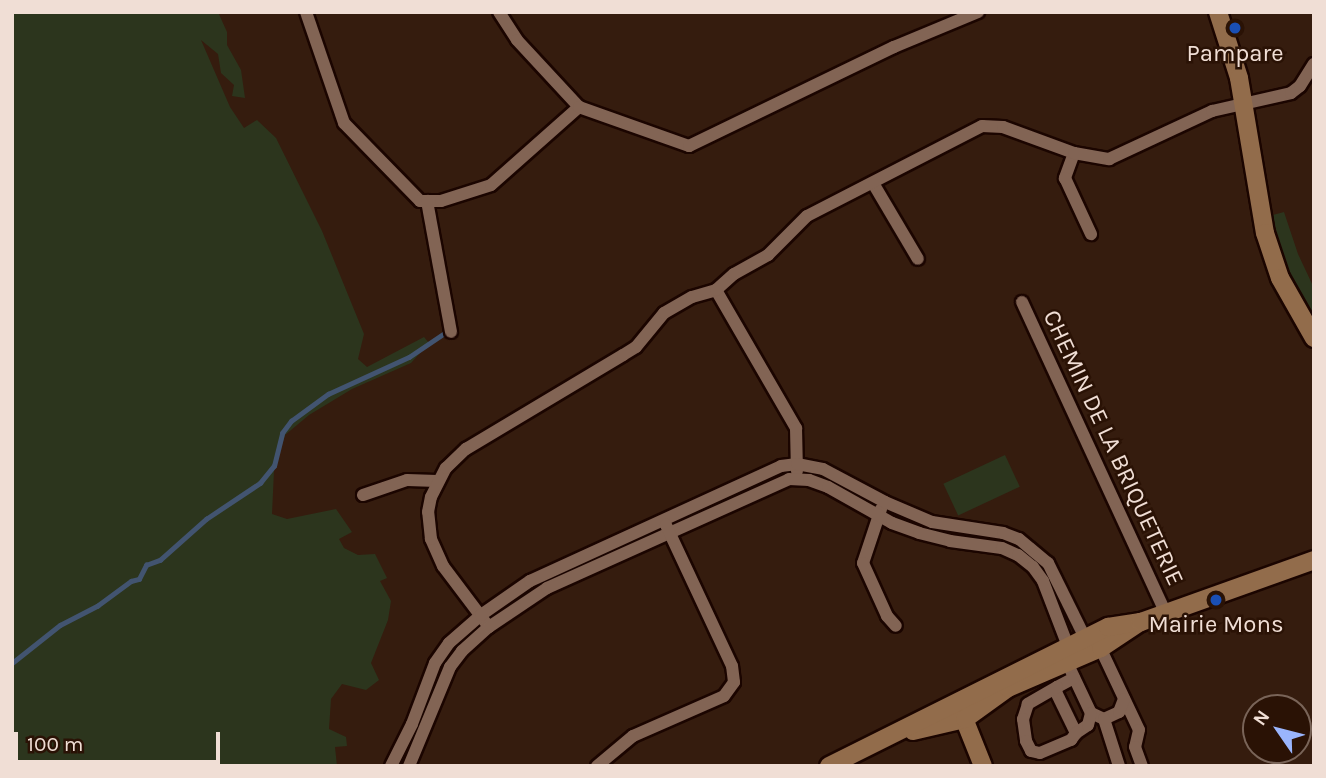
<!DOCTYPE html>
<style>
body{margin:0}
#map{position:relative;width:1326px;height:778px;overflow:hidden;background:#351c0e;font-family:Karla,sans-serif}
div>[style]{position:absolute}
[style*='--x']{left:calc(var(--x)*1px);top:calc(var(--y)*1px);width:calc(var(--w)*1px);rotate:calc(var(--a)*1deg)}
.green>*{inset:0;background:#2c351d;transform-origin:0 0}
.stream>*{height:4.5px;margin:-2.25px;padding:0 2.25px;transform-origin:2.25px;border-radius:2.25px;background:#425470}
.roads{filter:drop-shadow(2px 0 #1b0500) drop-shadow(-2px 0 #1b0500) drop-shadow(0 2px #1b0500) drop-shadow(0 -2px #1b0500)}
.street>*{height:12px;margin:-6px;padding:0 6px;transform-origin:6px;border-radius:6px;background:#826454}
.secondary>*{height:18px;margin:-9px;padding:0 9px;transform-origin:9px;border-radius:9px;background:#926c4b}
.dots>*{width:19px;height:19px;translate:-50% -50%;box-sizing:border-box;border:4px solid #2a1205;border-radius:50%}
span{translate:-50% -50%;white-space:nowrap;text-align:center;line-height:1.15;-webkit-text-stroke:5px #2a1205;paint-order:stroke}
.poi-label{font-size:24px;color:#f0ded5}
.street-label{font-size:24px;color:#f0ded5}
.frame{position:absolute;inset:0;border:14px solid #f0ded5;pointer-events:none}
.north{position:absolute;left:1242px;top:694px;width:70px;height:70px;box-sizing:border-box;background:#2a1205;border:2px solid #796458;border-radius:50%;rotate:305deg;font-size:19px;font-weight:700;line-height:28px;text-align:center;color:#f0ded5}
.north::after{content:'';display:block;margin:auto;width:24px;height:32px;background:#9ab5fd;clip-path:polygon(50% 0,100% 100%,50% 72%,0 100%)}
.scale{position:absolute;left:14px;top:732px;width:206px;height:32px;box-sizing:border-box;border:4px solid #f0ded5;border-top:0;padding-left:9px;font-size:21px;line-height:24px;white-space:nowrap;color:#f0ded5;-webkit-text-stroke:5px #2a1205;paint-order:stroke}
</style>
<div id="map">
<div class="green">
<i style="clip-path:polygon(12px 12px,218px 12px,227px 32px,227px 45px,241px 70px,245px 98px,232px 96px,234px 85px,221px 73px,218px 54px,201px 40px,230px 107px,244px 128px,257px 120px,276px 138px,322px 231px,364px 334px,358px 359px,367px 367px,424px 337px,429px 343px,411px 363px,352px 389px,309px 415px,285px 435px,274px 471px,272px 514px,287px 519px,336px 509px,352px 532px,339px 539px,344px 548px,358px 555px,375px 554px,387px 578px,380px 581px,391px 601px,388px 620px,371px 663px,379px 680px,366px 690px,342px 684px,331px 699px,329px 729px,346px 737px,347px 746px,335px 747px,337px 766px,12px 766px)"></i>
<i style="clip-path:polygon(1284px 212px,1298px 254px,1314px 288px,1314px 322px,1283px 265px,1274px 236px,1269px 216px)"></i>
<i style="left:1005px;top:455px;width:35px;height:68px;rotate:65deg"></i>
</div>
<div class="stream">
<i style="--x:12;--y:663;--w:61;--a:-38.4"></i>
<i style="--x:60;--y:625;--w:42;--a:-27.2"></i>
<i style="--x:97;--y:606;--w:42;--a:-36.3"></i>
<i style="--x:131;--y:581;--w:8;--a:-14"></i>
<i style="--x:139;--y:579;--w:16;--a:-63"></i>
<i style="--x:146;--y:565;--w:15;--a:-20"></i>
<i style="--x:160;--y:560;--w:62;--a:-41.7"></i>
<i style="--x:206;--y:519;--w:65;--a:-33.7"></i>
<i style="--x:260;--y:483;--w:22;--a:-51"></i>
<i style="--x:274;--y:466;--w:34;--a:-76"></i>
<i style="--x:282;--y:433;--w:15;--a:-53"></i>
<i style="--x:291;--y:421;--w:46;--a:-36.1"></i>
<i style="--x:328;--y:394;--w:89;--a:-24.6"></i>
<i style="--x:409;--y:357;--w:45;--a:-34"></i>
</div>
<div class="roads">
<div class="street">
<i style="--x:306;--y:12;--w:117;--a:71.1"></i>
<i style="--x:344;--y:123;--w:109;--a:45.7"></i>
<i style="--x:420;--y:201;--w:21;--a:0"></i>
<i style="--x:441;--y:201;--w:52;--a:-17.7"></i>
<i style="--x:491;--y:185;--w:118;--a:-41.6"></i>
<i style="--x:499;--y:12;--w:33;--a:57"></i>
<i style="--x:517;--y:40;--w:91;--a:47.2"></i>
<i style="--x:579;--y:107;--w:117;--a:19.5"></i>
<i style="--x:689;--y:146;--w:228;--a:-25.8"></i>
<i style="--x:894;--y:47;--w:91;--a:-22.6"></i>
<i style="--x:1074;--y:153;--w:27;--a:110"></i>
<i style="--x:1065;--y:178;--w:62;--a:65.1"></i>
<i style="--x:873;--y:183;--w:88;--a:59.4"></i>
<i style="--x:427;--y:201;--w:133;--a:79.6"></i>
<i style="--x:716;--y:290;--w:160;--a:59.9"></i>
<i style="--x:796;--y:428;--w:43;--a:88.7"></i>
<i style="--x:1022;--y:302;--w:341;--a:65.2"></i>
<i style="--x:363;--y:495;--w:46;--a:-18.8"></i>
<i style="--x:407;--y:480;--w:30;--a:2"></i>
<i style="--x:881;--y:509;--w:57;--a:108.4"></i>
<i style="--x:863;--y:563;--w:58;--a:65.6"></i>
<i style="--x:887;--y:616;--w:13;--a:48"></i>
<i style="--x:489;--y:627;--w:76;--a:-127"></i>
<i style="--x:443;--y:566;--w:30;--a:-114"></i>
<i style="--x:431;--y:539;--w:27;--a:-96"></i>
<i style="--x:428;--y:512;--w:15;--a:-79"></i>
<i style="--x:431;--y:497;--w:33;--a:-63"></i>
<i style="--x:446;--y:468;--w:28;--a:-44"></i>
<i style="--x:466;--y:449;--w:183;--a:-30.9"></i>
<i style="--x:623;--y:355;--w:15;--a:-32"></i>
<i style="--x:636;--y:347;--w:44;--a:-50.5"></i>
<i style="--x:664;--y:313;--w:32;--a:-30"></i>
<i style="--x:692;--y:297;--w:25;--a:-16"></i>
<i style="--x:716;--y:290;--w:24;--a:-42"></i>
<i style="--x:734;--y:274;--w:39;--a:-29"></i>
<i style="--x:768;--y:255;--w:55;--a:-45"></i>
<i style="--x:807;--y:216;--w:197;--a:-27.2"></i>
<i style="--x:982;--y:126;--w:21;--a:3"></i>
<i style="--x:1003;--y:127;--w:76;--a:20.1"></i>
<i style="--x:1074;--y:153;--w:36;--a:10"></i>
<i style="--x:1109;--y:159;--w:114;--a:-25"></i>
<i style="--x:1212;--y:111;--w:81;--a:-12.8"></i>
<i style="--x:1291;--y:93;--w:11;--a:-38"></i>
<i style="--x:1300;--y:86;--w:26;--a:-58"></i>
<i style="--x:1097;--y:641;--w:98;--a:64.7"></i>
<i style="--x:1139;--y:730;--w:17;--a:103"></i>
<i style="--x:1135;--y:747;--w:20;--a:70"></i>
<i style="--x:1064;--y:656;--w:63;--a:64.7"></i>
<i style="--x:1091;--y:713;--w:14;--a:25"></i>
<i style="--x:1104;--y:719;--w:17;--a:-25"></i>
<i style="--x:1119;--y:712;--w:14;--a:-69"></i>
<i style="--x:1074;--y:678;--w:19;--a:152"></i>
<i style="--x:1057;--y:687;--w:5;--a:101"></i>
<i style="--x:1056;--y:692;--w:46;--a:64"></i>
<i style="--x:1076;--y:733;--w:14;--a:-34"></i>
<i style="--x:1088;--y:725;--w:12;--a:-76"></i>
<i style="--x:1057;--y:687;--w:34;--a:150"></i>
<i style="--x:1028;--y:704;--w:16;--a:108"></i>
<i style="--x:1023;--y:719;--w:22;--a:82"></i>
<i style="--x:1026;--y:741;--w:11;--a:63"></i>
<i style="--x:1031;--y:751;--w:9;--a:13"></i>
<i style="--x:1040;--y:753;--w:34;--a:-23"></i>
<i style="--x:1071;--y:740;--w:9;--a:-54"></i>
<i style="--x:1104;--y:719;--w:49;--a:72.3"></i>
<i style="--x:391;--y:766;--w:47;--a:-63.4"></i>
<i style="--x:412;--y:724;--w:65;--a:-69.3"></i>
<i style="--x:435;--y:663;--w:24;--a:-55"></i>
<i style="--x:449;--y:643;--w:43;--a:-41.2"></i>
<i style="--x:481;--y:615;--w:60;--a:-34.8"></i>
<i style="--x:530;--y:581;--w:276;--a:-24.6"></i>
<i style="--x:781;--y:466;--w:16;--a:-7"></i>
<i style="--x:797;--y:464;--w:26;--a:11"></i>
<i style="--x:823;--y:469;--w:70;--a:28"></i>
<i style="--x:885;--y:502;--w:51;--a:23.1"></i>
<i style="--x:932;--y:522;--w:72;--a:8.8"></i>
<i style="--x:1003;--y:533;--w:17;--a:21"></i>
<i style="--x:1019;--y:539;--w:38;--a:40"></i>
<i style="--x:1048;--y:563;--w:84;--a:63.7"></i>
<i style="--x:409;--y:766;--w:107;--a:-67.5"></i>
<i style="--x:450;--y:667;--w:20;--a:-53"></i>
<i style="--x:462;--y:651;--w:36;--a:-42"></i>
<i style="--x:489;--y:627;--w:70;--a:-33.9"></i>
<i style="--x:547;--y:588;--w:265;--a:-24.2"></i>
<i style="--x:789;--y:479;--w:20;--a:3"></i>
<i style="--x:809;--y:480;--w:20;--a:20"></i>
<i style="--x:828;--y:487;--w:73;--a:29.4"></i>
<i style="--x:892;--y:523;--w:29;--a:20"></i>
<i style="--x:919;--y:533;--w:32;--a:14"></i>
<i style="--x:950;--y:541;--w:52;--a:7.7"></i>
<i style="--x:1002;--y:548;--w:17;--a:24"></i>
<i style="--x:1018;--y:555;--w:19;--a:39"></i>
<i style="--x:1033;--y:567;--w:17;--a:54"></i>
<i style="--x:1043;--y:581;--w:70;--a:69"></i>
<i style="--x:597;--y:766;--w:47;--a:-39.8"></i>
<i style="--x:633;--y:736;--w:99;--a:-23.7"></i>
<i style="--x:724;--y:696;--w:17;--a:-54"></i>
<i style="--x:734;--y:682;--w:16;--a:-97"></i>
<i style="--x:732;--y:666;--w:156;--a:-115.1"></i>
</div>
<div class="secondary">
<i style="--x:1218;--y:12;--w:69;--a:72.3"></i>
<i style="--x:1239;--y:78;--w:157;--a:80.5"></i>
<i style="--x:1265;--y:233;--w:47;--a:71.6"></i>
<i style="--x:1280;--y:278;--w:69;--a:60.5"></i>
<i style="--x:961;--y:711;--w:59;--a:68.2"></i>
<i style="--x:913;--y:731;--w:53;--a:-13"></i>
<i style="--x:965;--y:719;--w:53;--a:-35.8"></i>
<i style="--x:1008;--y:688;--w:101;--a:-23.3"></i>
<i style="--x:1101;--y:648;--w:47;--a:-33.7"></i>
<i style="--x:829;--y:766;--w:312;--a:-26.5"></i>
<i style="--x:1108;--y:627;--w:33;--a:-9"></i>
<i style="--x:1141;--y:622;--w:184;--a:-19.7"></i>
</div>
</div>
<div class="dots">
<i style="left:1235px;top:28px;background:#1a4fb4"></i>
<i style="left:1216px;top:600px;background:#1a4fb4"></i>
</div>
<div class="poi-label">
<span style="left:1235px;top:54px">Pampare</span>
<span style="left:1216px;top:625px">Mairie Mons</span>
</div>
<div class="street-label">
<span style="left:1113px;top:448px;rotate:65deg">CHEMIN DE LA BRIQUETERIE</span>
</div>
<div class="frame"></div>
<div class="north">N</div>
<div class="scale">100 m</div>
</div>
